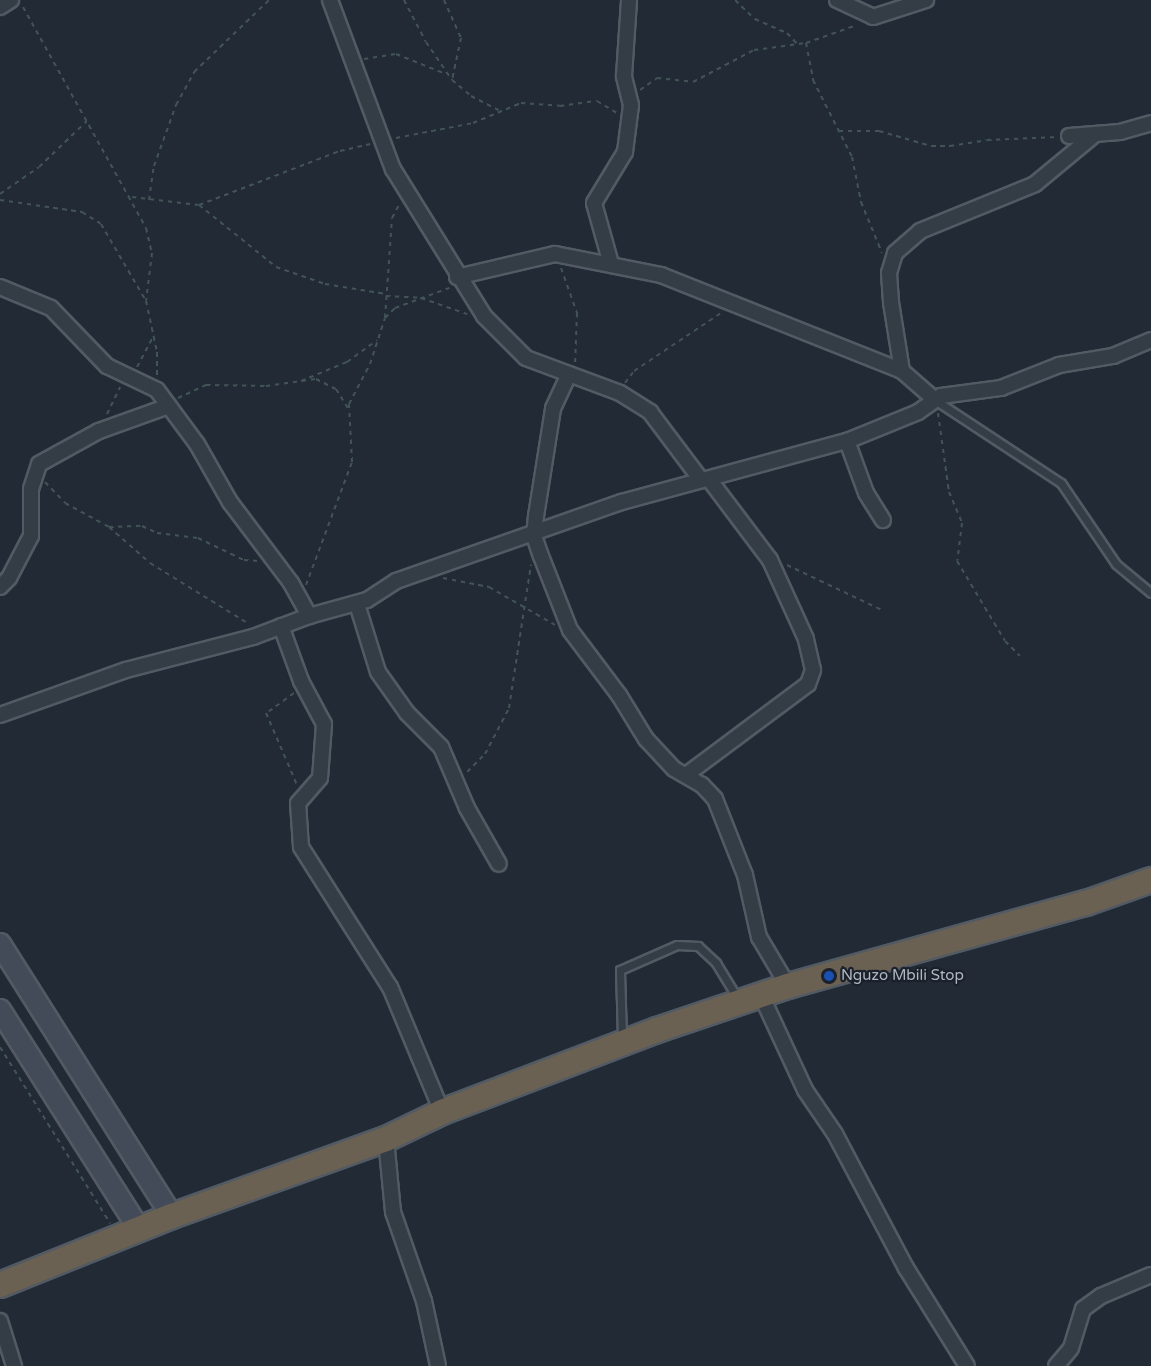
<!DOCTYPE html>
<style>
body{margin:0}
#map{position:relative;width:1151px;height:1366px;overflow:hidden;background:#212a35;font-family:"Varela Round",sans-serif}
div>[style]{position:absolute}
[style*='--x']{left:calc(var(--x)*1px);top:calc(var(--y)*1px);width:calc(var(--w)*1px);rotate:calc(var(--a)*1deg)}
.path>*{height:2px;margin-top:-1px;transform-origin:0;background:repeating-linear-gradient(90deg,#425456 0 4.5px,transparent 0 9px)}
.roads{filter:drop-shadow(2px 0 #525a63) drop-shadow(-2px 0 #525a63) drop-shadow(0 2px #525a63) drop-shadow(0 -2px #525a63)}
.lane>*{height:7px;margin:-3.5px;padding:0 3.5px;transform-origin:3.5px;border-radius:3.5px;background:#343c46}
.street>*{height:14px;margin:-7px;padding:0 7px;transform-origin:7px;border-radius:7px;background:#343c46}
.secondary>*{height:20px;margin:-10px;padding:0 10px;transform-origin:10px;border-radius:10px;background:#434b58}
.highway>*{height:24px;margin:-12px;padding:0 12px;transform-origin:12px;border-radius:12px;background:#6b6152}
.dots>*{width:16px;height:16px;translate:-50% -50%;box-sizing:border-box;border:3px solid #1a212a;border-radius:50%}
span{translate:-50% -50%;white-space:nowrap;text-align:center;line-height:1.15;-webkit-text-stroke:4.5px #1a212a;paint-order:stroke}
.poi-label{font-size:15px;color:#afb7c2}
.left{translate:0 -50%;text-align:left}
</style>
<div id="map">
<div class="path">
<i style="--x:404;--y:0;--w:47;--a:62.4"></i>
<i style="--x:426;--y:42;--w:46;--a:55.6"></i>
<i style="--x:452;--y:80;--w:25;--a:40"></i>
<i style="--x:471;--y:96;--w:31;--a:27"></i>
<i style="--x:444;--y:0;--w:42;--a:65.9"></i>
<i style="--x:461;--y:38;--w:43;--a:102.1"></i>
<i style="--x:735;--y:0;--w:28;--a:44"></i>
<i style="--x:755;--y:19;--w:35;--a:24"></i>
<i style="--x:787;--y:33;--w:16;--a:47"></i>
<i style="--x:23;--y:7;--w:253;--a:60.9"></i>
<i style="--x:146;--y:228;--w:26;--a:77"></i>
<i style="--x:152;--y:253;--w:48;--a:97.1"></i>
<i style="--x:806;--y:43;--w:38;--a:79"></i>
<i style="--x:813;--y:80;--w:86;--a:63.1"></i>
<i style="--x:852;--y:157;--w:46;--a:78.7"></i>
<i style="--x:861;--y:202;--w:55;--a:67.6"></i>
<i style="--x:364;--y:59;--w:32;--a:-9"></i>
<i style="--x:396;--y:54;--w:54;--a:21.8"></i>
<i style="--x:640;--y:90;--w:21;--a:-35"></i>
<i style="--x:657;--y:78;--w:36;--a:6"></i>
<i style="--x:693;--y:82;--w:69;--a:-27.7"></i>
<i style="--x:754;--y:50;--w:52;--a:-7.7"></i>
<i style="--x:806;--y:43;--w:54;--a:-19.4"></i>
<i style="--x:839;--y:131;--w:40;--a:0"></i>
<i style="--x:879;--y:131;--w:54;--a:16.1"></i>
<i style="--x:931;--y:146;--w:19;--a:0"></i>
<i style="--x:950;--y:146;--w:37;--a:-9"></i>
<i style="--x:987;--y:140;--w:71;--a:-2.4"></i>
<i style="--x:396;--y:138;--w:78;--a:-11"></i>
<i style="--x:473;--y:123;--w:52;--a:-22.6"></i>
<i style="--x:521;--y:103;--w:39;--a:4"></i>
<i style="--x:560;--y:106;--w:37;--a:-8"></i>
<i style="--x:597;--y:101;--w:23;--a:31"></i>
<i style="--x:0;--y:194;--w:47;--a:-34.7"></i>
<i style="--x:39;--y:167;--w:66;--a:-43.8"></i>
<i style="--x:132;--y:197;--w:67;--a:6.8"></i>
<i style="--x:199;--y:205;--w:99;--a:38.8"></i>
<i style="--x:276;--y:267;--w:52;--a:19.1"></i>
<i style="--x:325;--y:284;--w:62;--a:9.3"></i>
<i style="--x:0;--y:200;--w:83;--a:8.3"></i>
<i style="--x:82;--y:212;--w:22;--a:32"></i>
<i style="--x:101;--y:224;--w:89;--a:59.7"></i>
<i style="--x:146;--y:301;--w:52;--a:77.8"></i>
<i style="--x:157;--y:352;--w:25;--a:90"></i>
<i style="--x:149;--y:200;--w:34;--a:-82"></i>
<i style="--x:154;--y:166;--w:65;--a:-70.2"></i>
<i style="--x:176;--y:105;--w:38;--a:-61"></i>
<i style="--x:194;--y:72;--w:104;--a:-43.8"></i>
<i style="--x:199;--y:205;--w:151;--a:-21"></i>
<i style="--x:340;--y:151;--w:31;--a:-13"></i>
<i style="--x:561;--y:268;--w:48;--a:70.4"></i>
<i style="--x:577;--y:313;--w:51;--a:92.2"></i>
<i style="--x:386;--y:296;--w:35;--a:3"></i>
<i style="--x:421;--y:298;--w:49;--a:19.2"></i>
<i style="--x:385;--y:318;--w:14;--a:-45"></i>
<i style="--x:395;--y:308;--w:58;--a:-20.3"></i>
<i style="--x:137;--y:367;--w:36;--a:-62"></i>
<i style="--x:301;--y:381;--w:50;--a:-22.4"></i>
<i style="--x:347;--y:362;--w:37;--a:-36"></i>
<i style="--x:625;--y:383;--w:15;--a:-53"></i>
<i style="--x:634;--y:371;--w:105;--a:-33.7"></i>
<i style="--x:178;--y:398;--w:31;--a:-25"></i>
<i style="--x:206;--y:385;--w:60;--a:1"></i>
<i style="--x:266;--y:386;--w:50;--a:-8"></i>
<i style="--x:316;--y:379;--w:22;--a:27"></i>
<i style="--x:336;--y:389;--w:22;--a:58"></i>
<i style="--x:938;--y:413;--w:80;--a:82.1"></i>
<i style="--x:949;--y:492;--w:34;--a:67"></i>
<i style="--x:962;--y:523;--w:38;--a:97"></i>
<i style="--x:957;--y:561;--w:93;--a:59"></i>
<i style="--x:1005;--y:641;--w:21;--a:45"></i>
<i style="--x:107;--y:414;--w:30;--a:-64"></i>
<i style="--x:45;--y:482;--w:29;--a:46"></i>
<i style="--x:65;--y:503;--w:50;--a:28.6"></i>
<i style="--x:109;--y:527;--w:33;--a:-2"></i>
<i style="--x:142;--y:526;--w:17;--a:25"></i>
<i style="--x:157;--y:533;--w:41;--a:7"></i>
<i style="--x:198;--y:538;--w:51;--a:25.6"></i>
<i style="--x:244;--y:560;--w:15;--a:4"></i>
<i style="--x:109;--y:527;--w:55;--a:41.3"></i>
<i style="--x:150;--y:563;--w:116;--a:31.6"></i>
<i style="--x:787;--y:565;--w:107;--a:25.4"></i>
<i style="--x:443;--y:578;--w:47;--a:11.1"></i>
<i style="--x:489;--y:587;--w:76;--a:29.9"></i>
<i style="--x:306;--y:585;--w:131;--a:-69.5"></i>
<i style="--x:352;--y:462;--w:58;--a:-93"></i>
<i style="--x:349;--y:404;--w:45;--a:-62.3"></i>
<i style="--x:370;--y:364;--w:48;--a:-71.9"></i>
<i style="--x:385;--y:318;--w:100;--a:-86"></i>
<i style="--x:392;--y:218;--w:17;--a:-62"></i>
<i style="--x:294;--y:693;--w:34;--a:144"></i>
<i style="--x:266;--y:713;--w:78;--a:66.7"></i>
<i style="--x:467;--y:772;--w:25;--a:-45"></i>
<i style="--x:485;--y:754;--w:52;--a:-62.4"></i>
<i style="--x:509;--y:708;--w:145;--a:-81.3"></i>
<i style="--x:0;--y:1047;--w:208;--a:58"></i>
</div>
<div class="roads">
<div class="lane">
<i style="--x:935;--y:400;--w:151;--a:33.4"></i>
<i style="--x:1061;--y:483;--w:98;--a:55.8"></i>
<i style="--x:1116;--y:564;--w:45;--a:39.6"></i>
<i style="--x:622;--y:1038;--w:68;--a:-91.7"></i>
<i style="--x:620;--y:970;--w:62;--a:-23.7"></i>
<i style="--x:677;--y:945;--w:21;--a:3"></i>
<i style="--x:698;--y:946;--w:25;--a:43"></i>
<i style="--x:716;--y:963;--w:42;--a:58.6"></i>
</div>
<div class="street">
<i style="--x:330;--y:0;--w:180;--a:69.6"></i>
<i style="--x:393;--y:169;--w:173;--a:58.2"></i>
<i style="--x:484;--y:316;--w:59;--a:45"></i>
<i style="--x:526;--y:358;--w:100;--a:20.4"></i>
<i style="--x:620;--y:393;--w:36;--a:32"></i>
<i style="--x:650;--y:412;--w:85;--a:53.1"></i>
<i style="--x:837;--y:0;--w:40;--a:25"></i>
<i style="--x:873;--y:17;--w:56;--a:-17.8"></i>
<i style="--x:0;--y:7;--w:13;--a:-32"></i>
<i style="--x:1069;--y:136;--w:51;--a:-4.5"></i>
<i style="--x:1120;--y:132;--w:32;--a:-16"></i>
<i style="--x:611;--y:264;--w:63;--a:-105.6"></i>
<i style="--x:594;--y:203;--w:60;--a:-58.7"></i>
<i style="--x:625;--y:152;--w:47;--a:-82.7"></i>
<i style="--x:631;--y:105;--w:30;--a:-104"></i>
<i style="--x:624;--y:76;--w:76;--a:-86.2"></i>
<i style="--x:457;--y:277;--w:101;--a:-13.2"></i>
<i style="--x:555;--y:254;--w:108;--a:11.2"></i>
<i style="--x:661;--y:275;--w:259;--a:21.7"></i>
<i style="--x:902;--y:371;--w:43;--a:41.2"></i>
<i style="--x:0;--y:287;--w:55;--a:22.4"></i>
<i style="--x:51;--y:308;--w:81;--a:46"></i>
<i style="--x:107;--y:366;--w:55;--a:25.6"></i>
<i style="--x:157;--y:390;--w:67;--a:53.5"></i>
<i style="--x:197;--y:444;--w:67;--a:60.4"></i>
<i style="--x:230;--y:502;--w:101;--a:53"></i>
<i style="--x:291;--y:583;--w:38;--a:61"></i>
<i style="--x:902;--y:371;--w:70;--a:-99.1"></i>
<i style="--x:891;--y:302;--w:29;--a:-94"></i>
<i style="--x:889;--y:273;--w:21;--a:-73"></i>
<i style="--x:895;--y:253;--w:33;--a:-41"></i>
<i style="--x:920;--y:231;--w:124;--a:-22.2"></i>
<i style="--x:1035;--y:184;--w:75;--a:-39.6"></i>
<i style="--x:569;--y:374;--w:38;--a:115"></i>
<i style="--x:553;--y:409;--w:108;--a:99"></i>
<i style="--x:536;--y:516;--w:20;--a:96"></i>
<i style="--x:534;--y:536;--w:21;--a:71"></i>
<i style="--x:541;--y:556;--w:79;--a:68.6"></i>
<i style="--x:570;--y:630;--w:81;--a:53"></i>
<i style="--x:619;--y:695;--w:52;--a:58.5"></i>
<i style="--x:646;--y:739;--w:41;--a:47"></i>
<i style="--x:674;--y:769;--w:32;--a:30"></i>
<i style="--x:702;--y:785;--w:19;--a:47"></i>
<i style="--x:715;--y:799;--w:82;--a:68.5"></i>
<i style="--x:745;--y:875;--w:64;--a:77.3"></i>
<i style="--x:759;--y:937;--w:57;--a:59.4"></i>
<i style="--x:847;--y:441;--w:55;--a:69.9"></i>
<i style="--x:866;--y:493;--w:32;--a:58"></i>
<i style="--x:0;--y:587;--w:13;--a:-45"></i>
<i style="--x:9;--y:578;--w:47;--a:-62.4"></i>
<i style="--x:31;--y:536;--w:47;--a:-90"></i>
<i style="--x:31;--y:489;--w:26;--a:-72"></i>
<i style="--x:39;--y:464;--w:68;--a:-28.8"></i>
<i style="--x:99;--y:431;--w:74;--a:-19.7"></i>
<i style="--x:357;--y:604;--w:71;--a:72.8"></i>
<i style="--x:378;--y:672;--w:50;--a:54.7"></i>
<i style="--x:407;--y:713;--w:48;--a:45"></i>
<i style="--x:441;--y:747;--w:66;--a:66.9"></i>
<i style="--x:467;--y:808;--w:64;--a:60.3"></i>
<i style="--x:281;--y:626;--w:59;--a:70"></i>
<i style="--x:301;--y:681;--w:49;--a:61.9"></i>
<i style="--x:324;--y:724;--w:54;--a:94.2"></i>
<i style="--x:320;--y:778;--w:33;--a:131"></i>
<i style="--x:298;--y:803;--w:44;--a:86.1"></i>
<i style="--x:301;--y:847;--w:166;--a:57.6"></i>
<i style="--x:390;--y:987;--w:135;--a:67.4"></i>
<i style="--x:0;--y:715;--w:134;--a:-19.7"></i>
<i style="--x:126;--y:670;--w:131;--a:-14.6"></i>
<i style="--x:253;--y:637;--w:60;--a:-20.6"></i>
<i style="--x:309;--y:616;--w:60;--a:-15.4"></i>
<i style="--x:367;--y:600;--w:35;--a:-33"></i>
<i style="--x:396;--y:581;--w:239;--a:-19.3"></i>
<i style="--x:622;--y:502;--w:233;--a:-15.2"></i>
<i style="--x:847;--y:441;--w:77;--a:-22.2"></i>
<i style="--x:918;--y:412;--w:28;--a:-35"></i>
<i style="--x:941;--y:396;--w:61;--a:-7.6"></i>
<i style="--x:1001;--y:388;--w:62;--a:-21.6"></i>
<i style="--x:1059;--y:365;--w:55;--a:-9.5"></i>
<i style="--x:1113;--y:356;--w:41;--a:-22.8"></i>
<i style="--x:686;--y:775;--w:152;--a:-36.7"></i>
<i style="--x:808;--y:684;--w:15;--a:-70"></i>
<i style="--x:813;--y:670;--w:32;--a:-103"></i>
<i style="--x:806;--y:639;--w:87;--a:-114.5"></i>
<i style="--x:770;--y:560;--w:101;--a:-127"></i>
<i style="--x:761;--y:995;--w:105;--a:65.1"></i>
<i style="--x:805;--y:1090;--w:53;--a:55.7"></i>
<i style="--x:835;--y:1134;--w:152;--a:62.1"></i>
<i style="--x:906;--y:1268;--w:115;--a:58.1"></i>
<i style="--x:386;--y:1139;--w:73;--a:84.5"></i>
<i style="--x:393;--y:1212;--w:94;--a:70.8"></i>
<i style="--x:424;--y:1301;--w:66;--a:77.8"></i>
<i style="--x:0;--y:1321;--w:47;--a:72.7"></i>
<i style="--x:1056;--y:1366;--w:23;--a:-50"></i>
<i style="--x:1071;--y:1348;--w:41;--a:-72.9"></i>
<i style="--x:1083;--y:1309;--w:22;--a:-36"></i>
<i style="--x:1101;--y:1296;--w:54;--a:-22.8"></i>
</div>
<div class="secondary">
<i style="--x:0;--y:944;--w:322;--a:57.7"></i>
<i style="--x:0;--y:1010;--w:259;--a:57.6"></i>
</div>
<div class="highway">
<i style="--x:0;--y:1285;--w:185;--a:-21.9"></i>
<i style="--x:172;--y:1216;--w:227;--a:-19.8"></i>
<i style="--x:386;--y:1139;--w:62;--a:-25.7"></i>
<i style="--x:442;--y:1112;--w:230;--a:-20.9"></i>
<i style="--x:657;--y:1030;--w:138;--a:-18.6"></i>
<i style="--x:788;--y:986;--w:309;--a:-15.6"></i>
<i style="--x:1086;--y:903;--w:69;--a:-19.5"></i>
</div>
</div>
<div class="dots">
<i style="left:829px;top:976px;background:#1a4fb4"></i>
</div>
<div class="poi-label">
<span class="left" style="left:841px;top:976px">Nguzo Mbili Stop</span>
</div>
</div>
